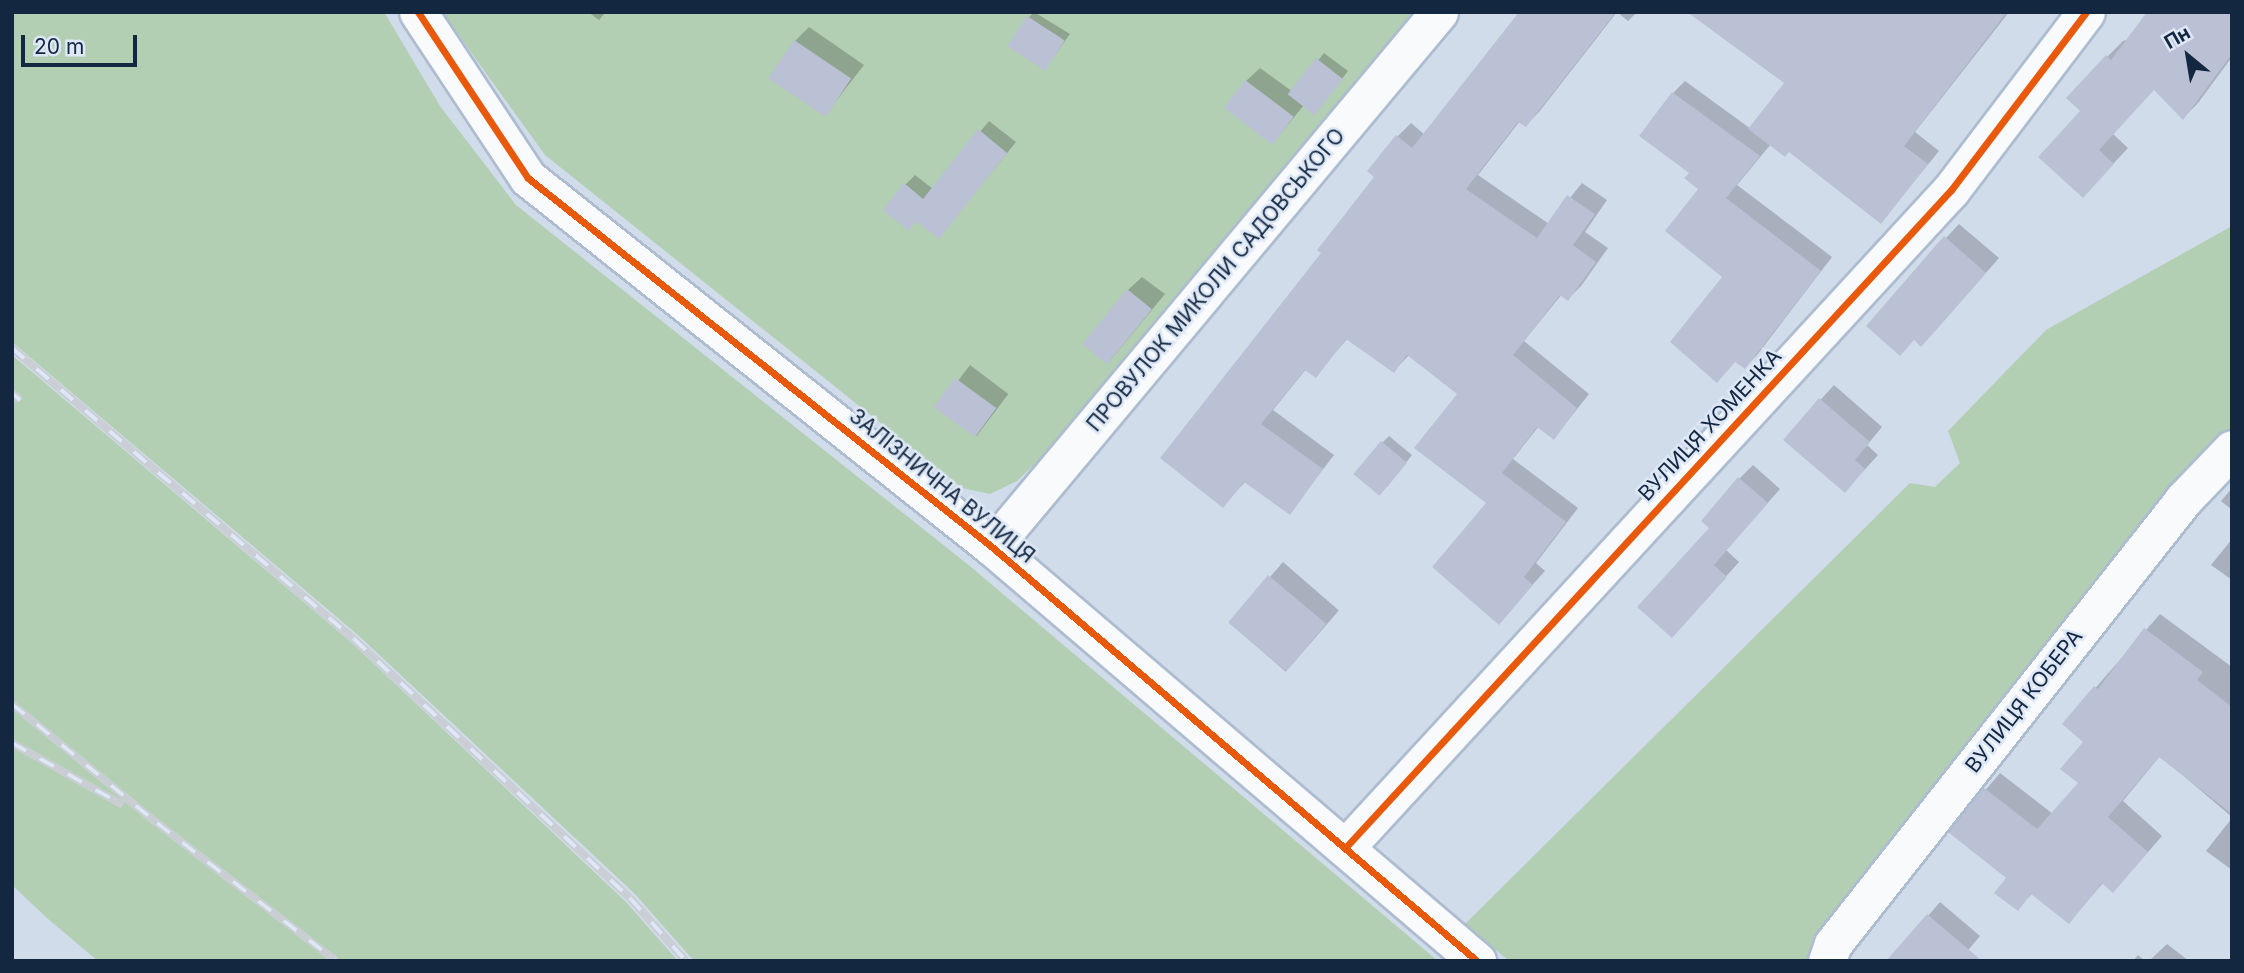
<!DOCTYPE html>
<meta charset="utf-8">
<style>
body{margin:0}
#map{position:relative;width:2244px;height:973px;overflow:hidden;background:#d1dceb;font-family:Inter,sans-serif}
div>[style]{position:absolute}
[style*='--x']{left:calc(var(--x)*1px);top:calc(var(--y)*1px);width:calc(var(--w)*1px);rotate:calc(var(--a)*1deg)}
.green>*{inset:0;background:#b2ceb3}
.shadow>*{inset:0;background:#0003;transform-origin:0 0}
.building>*{inset:0;background:#bac1d4;transform-origin:0 0}
.roads{filter:drop-shadow(2px 0 #adbccf) drop-shadow(-2px 0 #adbccf) drop-shadow(0 2px #adbccf) drop-shadow(0 -2px #adbccf)}
.street>*{height:37px;margin:-18.5px;padding:0 18.5px;transform-origin:18.5px;border-radius:18.5px;background:#f8fafc}
.rail>*{height:8px;margin-top:-4px;transform-origin:0;background:repeating-linear-gradient(90deg,#dde7f5 0 16px,#caced4 0 32px);box-sizing:border-box;border-block:2px solid #caced4}
.cycleway>*{height:7px;margin:-3.5px;padding:0 3.5px;transform-origin:3.5px;border-radius:3.5px;background:#e8590c}
span{translate:-50% -50%;white-space:nowrap;text-align:center;line-height:1.15;-webkit-text-stroke:5px #dde7f5;paint-order:stroke}
.street-label{font-size:21px;color:#132741}
.frame{position:absolute;inset:0;border:14px solid #132741;pointer-events:none}
.north{position:absolute;left:2153px;top:21px;width:70px;height:70px;-webkit-text-stroke:5px #dde7f5;paint-order:stroke;rotate:330deg;font-size:19px;font-weight:700;line-height:28px;text-align:center;color:#132741}
.north::after{content:'';display:block;margin:auto;width:24px;height:32px;background:#132741;clip-path:polygon(50% 0,100% 100%,50% 72%,0 100%)}
.scale{position:absolute;left:21px;top:35px;width:116px;height:32px;box-sizing:border-box;border:4px solid #132741;border-top:0;padding-left:9px;font-size:21px;line-height:24px;white-space:nowrap;color:#132741;-webkit-text-stroke:5px #dde7f5;paint-order:stroke}
</style>
<div id="map">
<div class="green">
<i style="clip-path:polygon(12px 12px,384px 12px,440px 106px,516px 205px,971px 567px,1438px 961px,694px 961px,635px 894px,358px 635px,12px 342px)"></i>
<i style="clip-path:polygon(442px 12px,1426px 12px,1108px 394px,1017px 481px,990px 494px,962px 488px,545px 155px)"></i>
<i style="clip-path:polygon(2232px 226px,2232px 431px,2175px 491px,1816px 961px,1509px 961px,1465px 924px,1910px 483px,1935px 487px,1960px 463px,1948px 431px,2046px 330px)"></i>
<i style="clip-path:polygon(12px 355px,352px 643px,626px 902px,678px 961px,98px 961px,48px 919px,12px 885px)"></i>
</div>
<div class="shadow">
<i style="clip-path:polygon(588px 12px,606px 12px,599px 20px)"></i>
<i style="clip-path:polygon(1034px 12px,1070px 34px,1045px 69px,1029px 17px)"></i>
<i style="clip-path:polygon(1522px 12px,1637px 12px,1628px 21px,1617px 12px,1539px 112px,1526px 125px,1520px 121px,1478px 175px,1549px 224px,1582px 183px,1607px 200px,1585px 232px,1608px 248px,1581px 286px,1568px 299px,1562px 294px,1524px 341px,1589px 394px,1554px 438px,1539px 426px,1513px 459px,1578px 508px,1536px 563px,1545px 571px,1499px 622px,1488px 503px,1460px 393px,1409px 355px,1394px 371px,1348px 338px,1316px 375px,1307px 368px,1273px 410px,1334px 455px,1290px 512px,1246px 481px,1223px 506px,1323px 253px,1377px 176px,1398px 136px,1411px 123px,1425px 135px)"></i>
<i style="clip-path:polygon(1853px 12px,2009px 12px,1915px 132px,1939px 151px,1881px 222px,1790px 150px,1771px 144px,1737px 185px,1832px 257px,1757px 355px,1745px 367px,1736px 360px,1717px 381px,1724px 276px,1701px 189px,1691px 172px,1673px 93px,1685px 81px,1751px 129px)"></i>
<i style="clip-path:polygon(2232px 12px,2232px 57px,2198px 103px,2183px 118px,2155px 88px,2113px 134px,2128px 148px,2098px 180px,2083px 111px,2107px 57px,2123px 41px)"></i>
<i style="clip-path:polygon(809px 27px,864px 65px,825px 115px,795px 41px)"></i>
<i style="clip-path:polygon(1324px 53px,1348px 71px,1321px 106px,1304px 105px,1273px 143px,1246px 81px,1260px 68px,1293px 92px)"></i>
<i style="clip-path:polygon(989px 121px,1016px 142px,939px 237px,917px 220px,909px 229px,905px 185px,915px 175px,933px 189px)"></i>
<i style="clip-path:polygon(1959px 224px,1999px 258px,1935px 331px,1946px 238px)"></i>
<i style="clip-path:polygon(1142px 277px,1165px 294px,1109px 362px,1128px 290px)"></i>
<i style="left:970px;top:365px;width:48px;height:53px;rotate:37deg"></i>
<i style="clip-path:polygon(1834px 385px,1882px 427px,1867px 445px,1878px 455px,1858px 477px,1785px 439px)"></i>
<i style="clip-path:polygon(1389px 436px,1412px 455px,1387px 487px,1382px 443px)"></i>
<i style="clip-path:polygon(1753px 465px,1780px 489px,1726px 550px,1739px 562px,1685px 622px,1711px 528px,1739px 479px)"></i>
<i style="clip-path:polygon(2232px 488px,2232px 510px,2221px 501px)"></i>
<i style="clip-path:polygon(2232px 539px,2232px 580px,2211px 565px)"></i>
<i style="left:1283px;top:562px;width:74px;height:81px;rotate:41deg"></i>
<i style="clip-path:polygon(2160px 614px,2232px 667px,2232px 817px,2160px 756px,2123px 801px,2162px 836px,2128px 875px,2104px 882px,2069px 922px,2032px 894px,2018px 908px,2008px 877px,1950px 832px,2000px 773px,2053px 814px,2080px 783px,2085px 742px,2064px 724px)"></i>
<i style="clip-path:polygon(2232px 818px,2232px 870px,2206px 851px)"></i>
<i style="clip-path:polygon(1940px 902px,1980px 936px,1959px 961px,1889px 961px)"></i>
<i style="clip-path:polygon(2167px 944px,2189px 961px,2149px 961px)"></i>
<i style="clip-path:polygon(2138px 955px,2145px 961px,2133px 961px)"></i>
</div>
<div class="building">
<i style="clip-path:polygon(1519px 12px,1616px 12px,1526px 127px,1518px 122px,1466px 189px,1537px 238px,1567px 195px,1595px 214px,1573px 245px,1596px 262px,1568px 301px,1560px 295px,1513px 355px,1577px 408px,1554px 440px,1537px 427px,1502px 473px,1566px 522px,1524px 577px,1533px 585px,1499px 625px,1432px 567px,1486px 503px,1414px 448px,1457px 394px,1407px 355px,1394px 373px,1346px 339px,1316px 378px,1305px 370px,1261px 424px,1323px 469px,1290px 515px,1244px 482px,1223px 508px,1160px 458px,1321px 253px,1317px 250px,1374px 177px,1367px 171px,1396px 135px,1412px 148px)"></i>
<i style="clip-path:polygon(1687px 12px,2007px 12px,1904px 146px,1928px 164px,1881px 224px,1789px 152px,1785px 157px,1748px 129px,1784px 83px)"></i>
<i style="clip-path:polygon(2147px 12px,2232px 12px,2232px 54px,2183px 120px,2154px 90px,2099px 150px,2114px 164px,2083px 198px,2038px 157px,2080px 111px,2066px 98px,2106px 55px,2111px 60px)"></i>
<i style="left:1027px;top:16px;width:45px;height:36px;rotate:33deg"></i>
<i style="left:794px;top:40px;width:69px;height:46px;rotate:34deg"></i>
<i style="left:1316px;top:58px;width:34px;height:46px;rotate:38deg"></i>
<i style="left:1245px;top:80px;width:61px;height:35px;rotate:37deg"></i>
<i style="clip-path:polygon(1672px 92px,1760px 156px,1726px 198px,1821px 271px,1745px 369px,1735px 362px,1717px 383px,1670px 342px,1722px 277px,1665px 231px,1698px 189px,1684px 178px,1689px 173px,1639px 136px)"></i>
<i style="clip-path:polygon(978px 129px,1007px 153px,939px 239px,916px 221px,909px 231px,883px 210px,904px 183px,923px 199px)"></i>
<i style="clip-path:polygon(1944px 236px,1986px 273px,1921px 347px,1914px 340px,1900px 356px,1866px 326px)"></i>
<i style="left:1127px;top:289px;width:32px;height:71px;rotate:39deg"></i>
<i style="left:955px;top:378px;width:51px;height:36px;rotate:36deg"></i>
<i style="clip-path:polygon(1819px 398px,1870px 442px,1855px 460px,1865px 469px,1845px 493px,1783px 440px)"></i>
<i style="left:1381px;top:441px;width:34px;height:43px;rotate:40deg"></i>
<i style="clip-path:polygon(1738px 477px,1768px 503px,1714px 565px,1727px 577px,1672px 638px,1637px 607px,1709px 528px,1701px 521px)"></i>
<i style="left:1268px;top:575px;width:76px;height:62px;rotate:40deg"></i>
<i style="clip-path:polygon(2144px 628px,2203px 672px,2197px 680px,2232px 707px,2232px 814px,2159px 757px,2108px 817px,2148px 852px,2113px 893px,2102px 883px,2069px 924px,2031px 894px,2018px 911px,1994px 893px,2006px 878px,1948px 832px,1983px 787px,2037px 829px,2078px 783px,2060px 769px,2083px 742px,2062px 724px,2094px 686px,2098px 689px)"></i>
<i style="clip-path:polygon(1927px 914px,1982px 961px,1886px 961px)"></i>
</div>
<div class="roads">
<div class="street">
<i style="--x:418;--y:12;--w:199;--a:56.5"></i>
<i style="--x:528;--y:178;--w:593;--a:38.49"></i>
<i style="--x:992;--y:547;--w:638;--a:40.48"></i>
<i style="--x:992;--y:547;--w:697;--a:-50.12"></i>
<i style="--x:1345;--y:848;--w:895;--a:-47.36"></i>
<i style="--x:1951;--y:190;--w:223;--a:-52.8"></i>
<i style="--x:1827;--y:961;--w:18;--a:-71"></i>
<i style="--x:1833;--y:944;--w:567;--a:-51.73"></i>
<i style="--x:2184;--y:499;--w:69;--a:-46.2"></i>
</div>
</div>
<div class="rail">
<i style="--x:12;--y:348;--w:449;--a:40.4"></i>
<i style="--x:354;--y:639;--w:378;--a:43.2"></i>
<i style="--x:630;--y:898;--w:84;--a:48.4"></i>
<i style="--x:12;--y:393;--w:11;--a:41"></i>
<i style="--x:12;--y:704;--w:188;--a:39.4"></i>
<i style="--x:157;--y:823;--w:226;--a:37.6"></i>
<i style="--x:12;--y:743;--w:127;--a:29.2"></i>
</div>
<div class="cycleway">
<i style="--x:418;--y:12;--w:199;--a:56.5"></i>
<i style="--x:528;--y:178;--w:593;--a:38.49"></i>
<i style="--x:992;--y:547;--w:638;--a:40.48"></i>
<i style="--x:1345;--y:848;--w:895;--a:-47.36"></i>
<i style="--x:1951;--y:190;--w:223;--a:-52.8"></i>
</div>
<div class="street-label">
<span style="left:1216px;top:280px;rotate:-50deg">ПРОВУЛОК МИКОЛИ САДОВСЬКОГО</span>
<span style="left:1710px;top:425px;rotate:-47deg">ВУЛИЦЯ ХОМЕНКА</span>
<span style="left:942px;top:486px;rotate:39deg">ЗАЛІЗНИЧНА ВУЛИЦЯ</span>
<span style="left:2024px;top:701px;rotate:-52deg">ВУЛИЦЯ КОБЕРА</span>
</div>
<div class="frame"></div>
<div class="north">Пн</div>
<div class="scale">20 m</div>
</div>
